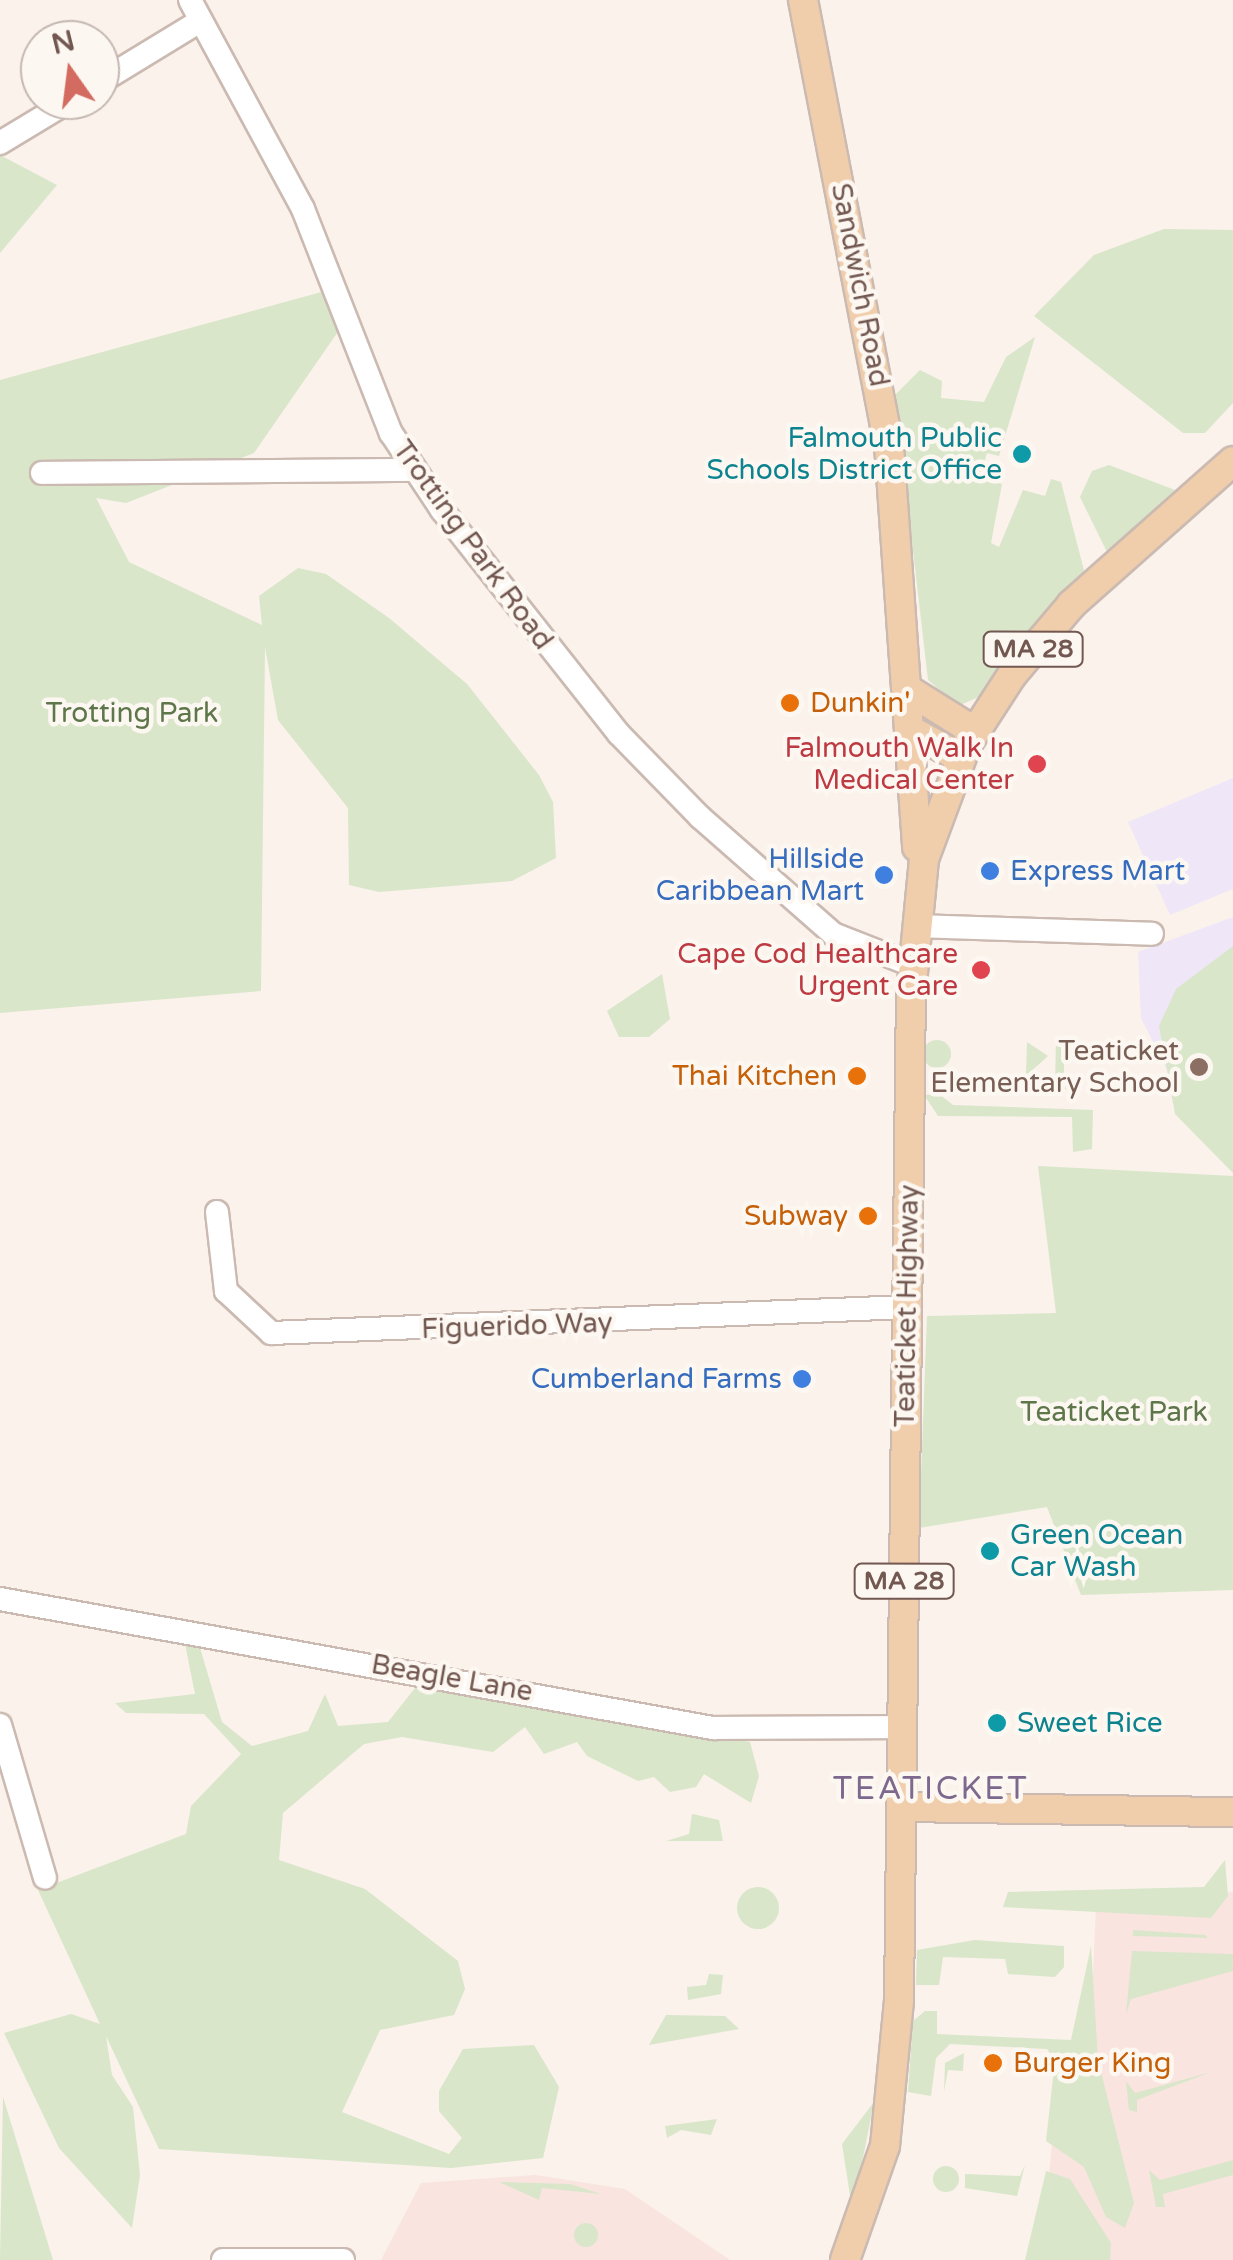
<!DOCTYPE html>
<style>
body{margin:0}
#map{position:relative;width:1233px;height:2260px;overflow:hidden;background:#faf2eb;font-family:"Varela Round",sans-serif}
div>[style]{position:absolute}
[style*='--x']{left:calc(var(--x)*1px);top:calc(var(--y)*1px);width:calc(var(--w)*1px);rotate:calc(var(--a)*1deg)}
.commercial>*{inset:0;background:#f9e4e0}
.education>*{inset:0;background:#efe7f7}
.green>*{inset:0;background:#d9e6ca}
.round{border-radius:50%}
.roads{filter:drop-shadow(2px 0 #cbbab1) drop-shadow(-2px 0 #cbbab1) drop-shadow(0 2px #cbbab1) drop-shadow(0 -2px #cbbab1)}
.minor>*{height:22px;margin:-11px;padding:0 11px;transform-origin:11px;border-radius:11px;background:#fff}
.major>*{height:28px;margin:-14px;padding:0 14px;transform-origin:14px;border-radius:14px;background:#f0ceac}
.dots>*{width:28px;height:28px;translate:-50% -50%;box-sizing:border-box;border:5px solid #fdf7f1;border-radius:50%}
span{translate:-50% -50%;white-space:nowrap;text-align:center;line-height:1.15;-webkit-text-stroke:9px #fdf7f1;paint-order:stroke}
.shield-label span{padding:2px 8px;background:#fdf7f1;border:2px solid;border-radius:8px;-webkit-text-stroke-width:0}
.shield-label{font-size:25px;color:#725851;font-weight:700}
.street-label{font-size:28px;color:#725851}
.culture-label{font-size:28px;color:#0d838f}
.right{translate:-100% -50%;text-align:right}
.left{translate:0 -50%;text-align:left}
.food-label{font-size:28px;color:#c56008}
.park-label{font-size:28px;color:#5d764a}
.health-label{font-size:28px;color:#be3a42}
.shop-label{font-size:28px;color:#366cbe}
.education-label{font-size:28px;color:#785e54}
.quarter-label{font-size:32px;color:#7c698d;letter-spacing:2.5px}
.north{position:absolute;left:20px;top:20px;width:100px;height:100px;box-sizing:border-box;background:#fdf7f1;border:2px solid #c5b7b1;border-radius:50%;rotate:346deg;font-size:28px;font-weight:700;line-height:40px;text-align:center;color:#725851}
.north::after{content:'';display:block;margin:auto;width:35px;height:45px;background:#d36b60;clip-path:polygon(50% 0,100% 100%,50% 72%,0 100%)}
</style>
<div id="map">
<div class="commercial">
<i style="clip-path:polygon(1233px 1892px,1233px 2260px,1041px 2260px,1060px 2059px,1090px 2044px,1096px 1906px)"></i>
<i style="clip-path:polygon(536px 2175px,625px 2189px,730px 2260px,381px 2260px,421px 2183px)"></i>
</div>
<div class="education">
<i style="clip-path:polygon(1233px 778px,1233px 889px,1170px 915px,1128px 822px)"></i>
<i style="clip-path:polygon(1233px 917px,1233px 1144px,1190px 1116px,1141px 1018px,1138px 952px)"></i>
</div>
<div class="green">
<i style="clip-path:polygon(0 155px,57px 185px,0 253px)"></i>
<i style="clip-path:polygon(1164px 229px,1233px 230px,1233px 403px,1205px 433px,1183px 433px,1034px 316px,1094px 255px)"></i>
<i style="clip-path:polygon(336px 288px,344px 323px,254px 453px,126px 503px,96px 498px,129px 562px,262px 625px,259px 596px,298px 568px,326px 574px,389px 618px,467px 684px,539px 775px,553px 802px,556px 858px,512px 881px,379px 892px,349px 885px,348px 808px,278px 720px,265px 647px,261px 991px,0 1013px,0 380px)"></i>
<i style="clip-path:polygon(1035px 337px,999px 456px,987px 453px,980px 477px,1002px 484px,991px 543px,999px 547px,1023px 490px,1045px 496px,1051px 479px,1061px 482px,1085px 574px,981px 696px,958px 706px,928px 680px,895px 395px,920px 370px,942px 381px,941px 398px,984px 402px,1006px 357px)"></i>
<i style="clip-path:polygon(1109px 465px,1175px 490px,1107px 552px,1080px 497px,1092px 471px)"></i>
<i style="clip-path:polygon(1233px 946px,1233px 1173px,1175px 1114px,1159px 1026px,1176px 989px)"></i>
<i style="clip-path:polygon(662px 974px,670px 1019px,649px 1037px,619px 1037px,607px 1011px)"></i>
<i style="clip-path:polygon(1064px 1036px,1064px 1081px,1073px 1090px,1055px 1088px,1056px 1039px)"></i>
<i class="round" style="left:923px;top:1040px;width:28px;height:28px"></i>
<i style="clip-path:polygon(1027px 1042px,1048px 1056px,1017px 1084px,1026px 1073px)"></i>
<i style="clip-path:polygon(939px 1094px,953px 1105px,1093px 1110px,1092px 1149px,1073px 1152px,1072px 1117px,938px 1116px,924px 1095px)"></i>
<i style="clip-path:polygon(1038px 1166px,1233px 1176px,1233px 1590px,1081px 1595px,1047px 1507px,919px 1528px,927px 1316px,1056px 1313px)"></i>
<i style="clip-path:polygon(184px 1639px,198px 1641px,222px 1722px,252px 1746px,308px 1731px,325px 1694px,338px 1726px,388px 1722px,419px 1683px,750px 1742px,759px 1776px,751px 1803px,704px 1774px,696px 1787px,670px 1792px,654px 1777px,638px 1781px,587px 1756px,577px 1742px,544px 1754px,525px 1727px,493px 1752px,402px 1737px,364px 1744px,283px 1813px,279px 1860px,365px 1889px,458px 1961px,465px 1989px,454px 2015px,380px 2030px,342px 2112px,449px 2154px,462px 2138px,439px 2111px,439px 2091px,463px 2049px,534px 2045px,559px 2087px,543px 2158px,451px 2168px,159px 2149px,106px 2036px,112px 2075px,133px 2107px,140px 2175px,132px 2228px,59px 2148px,4px 2033px,71px 2014px,100px 2024px,38px 1890px,186px 1834px,191px 1806px,241px 1754px,204px 1714px,126px 1713px,115px 1703px,195px 1694px)"></i>
<i style="clip-path:polygon(692px 1814px,719px 1820px,723px 1841px,666px 1841px,689px 1834px)"></i>
<i style="clip-path:polygon(1225px 1860px,1228px 1896px,1211px 1918px,1003px 1907px,1008px 1892px,1204px 1887px)"></i>
<i class="round" style="left:737px;top:1887px;width:42px;height:42px"></i>
<i style="clip-path:polygon(1133px 1930px,1206px 1935px,1207px 1938px,1133px 1936px)"></i>
<i style="clip-path:polygon(975px 1940px,1064px 1946px,1064px 1967px,1055px 1977px,1008px 1974px,1005px 1959px,943px 1957px,939px 1985px,916px 1985px,917px 1950px)"></i>
<i style="clip-path:polygon(1091px 1946px,1098px 2060px,1134px 2203px,1125px 2228px,1106px 2217px,1084px 2167px,1046px 2141px,1055px 2060px,1047px 2049px,950px 2044px,936px 2058px,931px 2096px,908px 2092px,913px 2021px,925px 2011px,937px 2011px,937px 2034px,1071px 2040px)"></i>
<i style="clip-path:polygon(1132px 1951px,1233px 1954px,1233px 1971px,1131px 1999px,1126px 2014px)"></i>
<i style="clip-path:polygon(709px 1974px,723px 1975px,721px 1994px,688px 2000px,687px 1987px,706px 1985px)"></i>
<i style="clip-path:polygon(666px 2015px,725px 2016px,739px 2029px,649px 2045px)"></i>
<i style="clip-path:polygon(964px 2053px,963px 2071px,948px 2070px,944px 2092px,945px 2063px)"></i>
<i style="clip-path:polygon(1211px 2072px,1137px 2100px,1137px 2112px,1129px 2110px,1126px 2081px,1135px 2093px)"></i>
<i style="clip-path:polygon(3px 2097px,53px 2260px,0 2260px)"></i>
<i style="clip-path:polygon(874px 2102px,859px 2178px,851px 2202px,842px 2144px)"></i>
<i style="clip-path:polygon(717px 2119px,711px 2135px,681px 2130px,667px 2138px,665px 2126px)"></i>
<i style="clip-path:polygon(1233px 2160px,1233px 2175px,1163px 2194px,1165px 2207px,1156px 2207px,1149px 2170px,1160px 2180px)"></i>
<i style="clip-path:polygon(1025px 2165px,1017px 2196px,965px 2188px,965px 2174px,1020px 2176px)"></i>
<i class="round" style="left:933px;top:2166px;width:26px;height:26px"></i>
<i style="clip-path:polygon(1046px 2171px,1070px 2179px,1111px 2243px,1110px 2260px,1025px 2260px)"></i>
<i style="clip-path:polygon(499px 2182px,570px 2184px,601px 2194px,542px 2188px,539px 2200px)"></i>
<i class="round" style="left:574px;top:2223px;width:24px;height:24px"></i>
</div>
<div class="roads">
<div class="minor">
<i style="--x:190;--y:0;--w:238;--a:61.6"></i>
<i style="--x:303;--y:209;--w:241;--a:68.6"></i>
<i style="--x:391;--y:433;--w:92;--a:56.5"></i>
<i style="--x:442;--y:510;--w:285;--a:51.7"></i>
<i style="--x:619;--y:734;--w:116;--a:45.7"></i>
<i style="--x:700;--y:817;--w:177;--a:41.3"></i>
<i style="--x:833;--y:934;--w:85;--a:21.4"></i>
<i style="--x:100;--y:82;--w:117;--a:-31.4"></i>
<i style="--x:0;--y:143;--w:83;--a:-31.2"></i>
<i style="--x:42;--y:473;--w:373;--a:-0.5"></i>
<i style="--x:915;--y:926;--w:237;--a:1.9"></i>
<i style="--x:217;--y:1212;--w:80;--a:83.5"></i>
<i style="--x:226;--y:1291;--w:62;--a:43"></i>
<i style="--x:271;--y:1333;--w:636;--a:-2.34"></i>
<i style="--x:0;--y:1599;--w:725;--a:10.26"></i>
<i style="--x:713;--y:1728;--w:192;--a:-0.3"></i>
<i style="--x:0;--y:1725;--w:159;--a:73.6"></i>
<i style="--x:223;--y:2260;--w:120;--a:0"></i>
</div>
<div class="major">
<i style="--x:803;--y:0;--w:453;--a:79.1"></i>
<i style="--x:889;--y:445;--w:403;--a:86"></i>
<i style="--x:913;--y:693;--w:72;--a:31.9"></i>
<i style="--x:912;--y:731;--w:56;--a:28.9"></i>
<i style="--x:903;--y:1807;--w:330;--a:0.9"></i>
<i style="--x:845;--y:2260;--w:121;--a:-70.7"></i>
<i style="--x:885;--y:2146;--w:147;--a:-84.5"></i>
<i style="--x:899;--y:2000;--w:1006;--a:-89.32"></i>
<i style="--x:911;--y:994;--w:136;--a:-84.5"></i>
<i style="--x:924;--y:859;--w:121;--a:-69.6"></i>
<i style="--x:966;--y:746;--w:85;--a:-57.1"></i>
<i style="--x:1012;--y:675;--w:93;--a:-49.8"></i>
<i style="--x:1072;--y:604;--w:215;--a:-41.6"></i>
</div>
</div>
<div class="dots">
<i style="left:1022px;top:454px;background:#0f9aa8"></i>
<i style="left:790px;top:703px;background:#e8710a"></i>
<i style="left:1037px;top:764px;background:#e0444e"></i>
<i style="left:990px;top:871px;background:#3f7fe0"></i>
<i style="left:884px;top:875px;background:#3f7fe0"></i>
<i style="left:981px;top:970px;background:#e0444e"></i>
<i style="left:1199px;top:1067px;background:#8d6e63"></i>
<i style="left:857px;top:1076px;background:#e8710a"></i>
<i style="left:868px;top:1216px;background:#e8710a"></i>
<i style="left:802px;top:1379px;background:#3f7fe0"></i>
<i style="left:990px;top:1551px;background:#0f9aa8"></i>
<i style="left:997px;top:1723px;background:#0f9aa8"></i>
<i style="left:993px;top:2063px;background:#e8710a"></i>
</div>
<div class="shield-label">
<span style="left:1033px;top:649px">MA 28</span>
<span style="left:904px;top:1581px">MA 28</span>
</div>
<div class="street-label">
<span style="left:860px;top:285px;rotate:79deg">Sandwich Road</span>
<span style="left:473px;top:545px;rotate:54deg">Trotting Park Road</span>
<span style="left:907px;top:1306px;rotate:-89deg">Teaticket Highway</span>
<span style="left:517px;top:1326px;rotate:-2deg">Figuerido Way</span>
<span style="left:452px;top:1678px;rotate:10deg">Beagle Lane</span>
</div>
<div class="culture-label">
<span class="right" style="left:1002px;top:454px">Falmouth Public<br>Schools District Office</span>
<span class="left" style="left:1010px;top:1551px">Green Ocean<br>Car Wash</span>
<span class="left" style="left:1017px;top:1723px">Sweet Rice</span>
</div>
<div class="food-label">
<span class="left" style="left:810px;top:703px">Dunkin'</span>
<span class="right" style="left:837px;top:1076px">Thai Kitchen</span>
<span class="right" style="left:848px;top:1216px">Subway</span>
<span class="left" style="left:1013px;top:2063px">Burger King</span>
</div>
<div class="park-label">
<span style="left:132px;top:713px">Trotting Park</span>
<span style="left:1114px;top:1412px">Teaticket Park</span>
</div>
<div class="health-label">
<span class="right" style="left:1014px;top:764px">Falmouth Walk In<br>Medical Center</span>
<span class="right" style="left:958px;top:970px">Cape Cod Healthcare<br>Urgent Care</span>
</div>
<div class="shop-label">
<span class="right" style="left:864px;top:875px">Hillside<br>Caribbean Mart</span>
<span class="left" style="left:1010px;top:871px">Express Mart</span>
<span class="right" style="left:782px;top:1379px">Cumberland Farms</span>
</div>
<div class="education-label">
<span class="right" style="left:1179px;top:1067px">Teaticket<br>Elementary School</span>
</div>
<div class="quarter-label">
<span style="left:931px;top:1789px">TEATICKET</span>
</div>
<div class="north">N</div>
</div>
